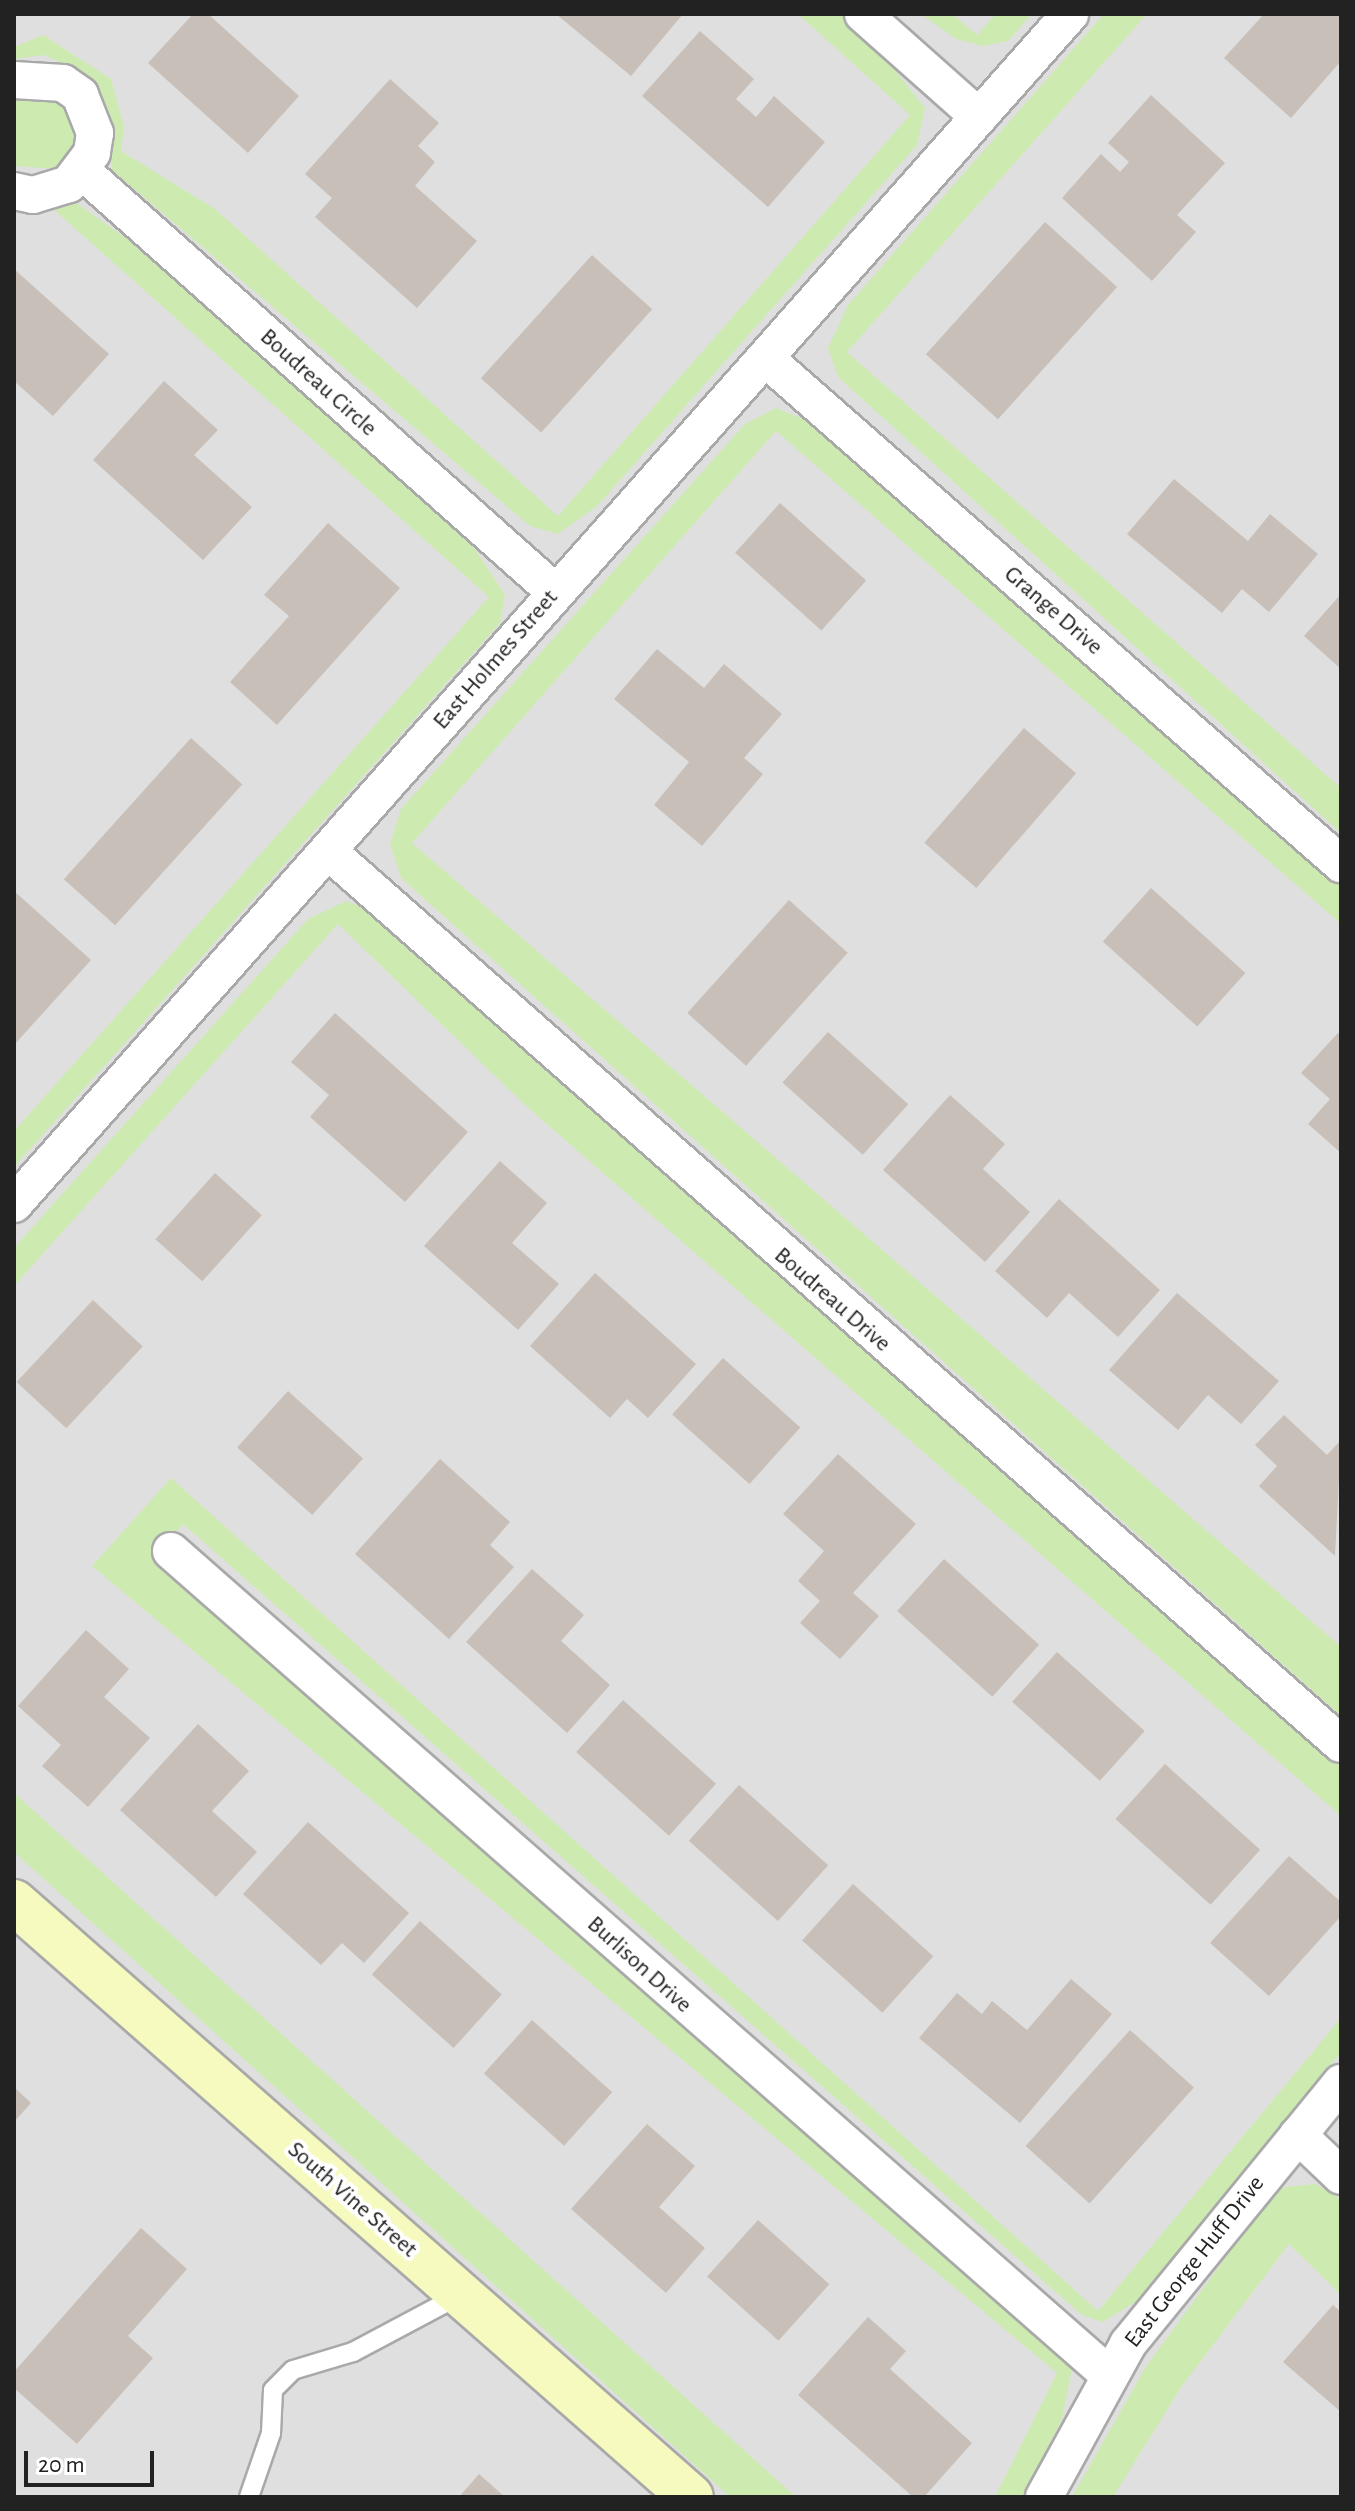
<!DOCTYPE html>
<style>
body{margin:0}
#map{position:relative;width:1355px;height:2511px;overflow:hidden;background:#f2efe9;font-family:"Alegreya Sans",sans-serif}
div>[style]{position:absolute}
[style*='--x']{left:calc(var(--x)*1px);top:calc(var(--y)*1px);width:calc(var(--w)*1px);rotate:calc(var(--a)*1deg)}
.residential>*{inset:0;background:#e0dfdf;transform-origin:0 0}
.grass>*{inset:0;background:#cdebb0;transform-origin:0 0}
.building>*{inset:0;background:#c7bfb8;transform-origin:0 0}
.roads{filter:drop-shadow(2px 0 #a9a9a9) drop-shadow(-2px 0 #a9a9a9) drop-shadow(0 2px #a9a9a9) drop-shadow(0 -2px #a9a9a9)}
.lane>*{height:18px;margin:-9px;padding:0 9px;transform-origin:9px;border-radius:9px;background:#fff}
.street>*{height:36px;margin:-18px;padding:0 18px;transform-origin:18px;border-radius:18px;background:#fff}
.secondary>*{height:44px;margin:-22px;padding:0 22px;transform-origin:22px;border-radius:22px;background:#f7fabf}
span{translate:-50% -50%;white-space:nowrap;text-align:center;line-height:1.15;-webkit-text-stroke:8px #fff;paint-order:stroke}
.street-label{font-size:24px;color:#222}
.frame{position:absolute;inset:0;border:16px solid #222;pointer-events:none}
.scale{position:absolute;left:24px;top:2451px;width:130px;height:36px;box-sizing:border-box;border:4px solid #222;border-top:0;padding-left:10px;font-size:24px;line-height:28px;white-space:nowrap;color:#222;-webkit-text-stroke:6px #fff;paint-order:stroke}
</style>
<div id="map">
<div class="residential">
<i style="left:14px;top:14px;width:1327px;height:2483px"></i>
</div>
<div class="grass">
<i style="clip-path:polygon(798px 14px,843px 14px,868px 37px,925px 108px,917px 145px,597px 506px,558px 534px,530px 526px,112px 170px,107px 107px,88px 75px,44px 55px,14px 59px,14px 47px,43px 35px,111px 79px,124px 127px,121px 151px,215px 209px,558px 516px,910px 115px)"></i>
<i style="clip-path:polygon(921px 14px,952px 14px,977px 35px,996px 14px,1032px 14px,1008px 41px,983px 46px,956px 39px)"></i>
<i style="clip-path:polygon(1104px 14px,1147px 14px,847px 352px,1341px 788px,1341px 833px,838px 377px,828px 348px,848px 305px)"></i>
<i style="clip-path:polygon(14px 91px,66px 95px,81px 136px,55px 169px,14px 166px)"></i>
<i style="clip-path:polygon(68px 197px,141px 249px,474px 548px,505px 595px,500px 623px,14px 1167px,14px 1131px,489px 597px,53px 209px,14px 207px)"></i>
<i style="clip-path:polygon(776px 408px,821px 426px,1341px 882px,1341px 924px,776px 431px,412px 843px,1341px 1647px,1341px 1716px,401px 878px,390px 844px,401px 809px,745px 424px)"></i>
<i style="clip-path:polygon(346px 901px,371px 910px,424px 952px,1341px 1763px,1341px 1816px,525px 1105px,338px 924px,14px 1286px,14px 1248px,308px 919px)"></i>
<i style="clip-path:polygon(171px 1478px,1098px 2311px,1341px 2018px,1341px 2052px,1137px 2301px,1103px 2322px,1082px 2315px,183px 1524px,154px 1557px,1072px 2368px,1062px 2419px,1023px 2497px,995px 2497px,1057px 2373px,92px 1566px)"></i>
<i style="left:14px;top:1793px;width:1051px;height:44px;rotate:42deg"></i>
<i style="clip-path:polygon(1315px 2184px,1341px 2199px,1341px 2295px,1289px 2244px,1182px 2386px,1113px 2497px,1072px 2497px,1145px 2368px,1267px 2201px,1284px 2187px)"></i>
</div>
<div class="building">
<i style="clip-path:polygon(193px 14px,208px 14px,299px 96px,248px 153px,148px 63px)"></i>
<i style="clip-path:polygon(556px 14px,683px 14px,631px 76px)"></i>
<i style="clip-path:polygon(1264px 14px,1341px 14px,1341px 61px,1291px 118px,1224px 58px)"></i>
<i style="clip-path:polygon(700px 31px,754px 79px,736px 99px,756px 117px,774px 96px,825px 142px,768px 207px,642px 96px)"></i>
<i style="clip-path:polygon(390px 79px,439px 123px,418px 146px,435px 162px,415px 186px,477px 241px,417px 308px,315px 217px,332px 198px,305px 174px)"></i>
<i style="clip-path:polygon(1151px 95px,1225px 163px,1177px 215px,1196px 232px,1152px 281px,1062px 198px,1101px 154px,1120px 172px,1129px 162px,1108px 143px)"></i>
<i style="left:1045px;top:222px;width:97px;height:178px;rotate:42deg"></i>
<i style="left:592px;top:255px;width:81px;height:166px;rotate:42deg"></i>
<i style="clip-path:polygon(14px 269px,109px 354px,53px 416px,14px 381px)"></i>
<i style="clip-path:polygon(164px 381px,218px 430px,194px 455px,252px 507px,203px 560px,93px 460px)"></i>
<i style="clip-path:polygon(1174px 479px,1248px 541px,1270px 514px,1318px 554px,1269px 612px,1242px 589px,1222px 613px,1127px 534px)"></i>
<i style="left:780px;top:503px;width:116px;height:67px;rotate:42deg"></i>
<i style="clip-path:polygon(328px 523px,400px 588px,277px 725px,230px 682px,289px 616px,264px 595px)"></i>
<i style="clip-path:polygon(1341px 594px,1341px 669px,1304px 636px)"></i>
<i style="clip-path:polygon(657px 649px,704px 688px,724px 664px,782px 714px,744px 758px,763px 774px,702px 846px,654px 805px,689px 762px,614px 699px)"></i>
<i style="left:1024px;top:728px;width:69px;height:152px;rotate:41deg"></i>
<i style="left:191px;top:738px;width:69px;height:190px;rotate:42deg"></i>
<i style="left:1151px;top:888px;width:127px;height:72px;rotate:42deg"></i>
<i style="clip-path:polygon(14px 891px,91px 960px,14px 1045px)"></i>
<i style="left:789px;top:900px;width:79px;height:152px;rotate:42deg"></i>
<i style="clip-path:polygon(335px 1013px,468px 1132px,405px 1202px,310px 1117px,329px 1095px,291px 1062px)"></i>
<i style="left:828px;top:1032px;width:108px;height:68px;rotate:42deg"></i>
<i style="clip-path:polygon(1338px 1033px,1341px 1036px,1341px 1153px,1308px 1124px,1330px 1099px,1301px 1073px)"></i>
<i style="clip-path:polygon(950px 1095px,1005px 1144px,983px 1169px,1030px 1212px,985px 1262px,883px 1170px)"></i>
<i style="clip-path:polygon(500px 1161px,547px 1203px,512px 1243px,559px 1284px,518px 1330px,424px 1246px)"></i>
<i style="left:215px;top:1173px;width:63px;height:89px;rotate:42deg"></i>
<i style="clip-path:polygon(1059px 1199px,1160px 1290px,1118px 1337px,1069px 1293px,1047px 1318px,995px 1271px)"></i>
<i style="clip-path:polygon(595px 1273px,696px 1364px,648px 1418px,627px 1399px,610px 1418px,530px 1346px)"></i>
<i style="clip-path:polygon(1177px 1293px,1279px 1381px,1241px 1424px,1208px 1395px,1178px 1430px,1109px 1370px)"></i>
<i style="left:93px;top:1300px;width:68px;height:112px;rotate:43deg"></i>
<i style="left:723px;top:1358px;width:104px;height:76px;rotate:42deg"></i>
<i style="left:288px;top:1391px;width:101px;height:76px;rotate:42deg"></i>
<i style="clip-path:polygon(1284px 1415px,1327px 1455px,1341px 1440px,1335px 1556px,1259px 1486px,1277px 1466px,1255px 1445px)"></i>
<i style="clip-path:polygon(838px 1454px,916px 1524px,853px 1593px,879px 1616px,840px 1659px,800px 1623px,820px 1601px,798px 1581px,824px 1551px,783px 1514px)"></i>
<i style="clip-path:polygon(440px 1459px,510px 1522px,490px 1545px,514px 1567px,449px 1639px,355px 1554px)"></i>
<i style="left:944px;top:1559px;width:128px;height:70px;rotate:42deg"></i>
<i style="clip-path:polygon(532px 1569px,584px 1615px,561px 1641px,610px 1685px,567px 1733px,466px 1642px)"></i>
<i style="clip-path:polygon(86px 1630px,129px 1669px,104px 1697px,150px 1738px,88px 1807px,42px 1766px,61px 1745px,18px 1706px)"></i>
<i style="left:1057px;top:1652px;width:118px;height:67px;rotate:42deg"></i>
<i style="left:623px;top:1700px;width:125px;height:70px;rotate:42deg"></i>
<i style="clip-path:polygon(198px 1724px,249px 1771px,212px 1811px,257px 1852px,216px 1897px,120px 1810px)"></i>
<i style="left:1165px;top:1764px;width:128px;height:74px;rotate:42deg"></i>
<i style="left:739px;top:1785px;width:120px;height:75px;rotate:42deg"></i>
<i style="clip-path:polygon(308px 1822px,409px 1913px,364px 1963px,342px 1943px,321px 1965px,243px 1894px)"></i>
<i style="clip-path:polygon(1289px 1856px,1341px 1902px,1341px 1916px,1269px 1996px,1210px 1943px)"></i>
<i style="left:853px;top:1884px;width:108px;height:76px;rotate:42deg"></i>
<i style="left:420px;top:1921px;width:110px;height:72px;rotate:42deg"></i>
<i style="clip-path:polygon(1071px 1979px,1112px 2014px,1020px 2123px,919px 2038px,957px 1993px,982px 2014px,992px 2001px,1027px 2030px)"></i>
<i style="left:532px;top:2020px;width:108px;height:72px;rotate:42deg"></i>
<i style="left:1130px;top:2030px;width:86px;height:156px;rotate:42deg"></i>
<i style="clip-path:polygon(14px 2087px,31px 2103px,14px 2122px)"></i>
<i style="clip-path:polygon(647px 2124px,695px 2166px,659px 2207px,705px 2248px,666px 2293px,571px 2209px)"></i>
<i style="left:758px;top:2220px;width:96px;height:76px;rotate:42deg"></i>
<i style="clip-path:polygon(141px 2228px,187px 2269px,128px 2336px,153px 2358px,77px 2444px,14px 2388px,14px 2372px)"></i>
<i style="clip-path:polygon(1333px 2305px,1341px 2312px,1341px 2412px,1283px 2362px)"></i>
<i style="clip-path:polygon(868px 2317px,906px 2351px,890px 2369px,972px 2443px,924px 2497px,913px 2497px,798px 2395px)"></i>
<i style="clip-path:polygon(479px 2474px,505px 2497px,459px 2497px)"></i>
</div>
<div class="roads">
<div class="lane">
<i style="--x:249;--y:2497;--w:68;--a:-71"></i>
<i style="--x:271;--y:2433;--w:43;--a:-87.3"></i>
<i style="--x:273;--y:2390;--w:28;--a:-45"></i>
<i style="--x:293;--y:2370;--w:63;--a:-16.7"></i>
<i style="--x:353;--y:2352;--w:121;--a:-28"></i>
</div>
<div class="street">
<i style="--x:863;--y:14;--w:155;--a:41.6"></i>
<i style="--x:14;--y:80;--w:49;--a:3.5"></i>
<i style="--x:63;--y:83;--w:21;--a:35"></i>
<i style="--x:80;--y:95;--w:41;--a:68.5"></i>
<i style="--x:95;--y:133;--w:20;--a:99"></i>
<i style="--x:92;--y:153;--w:39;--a:127"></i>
<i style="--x:69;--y:184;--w:38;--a:163"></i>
<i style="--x:33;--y:195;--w:19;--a:-168"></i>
<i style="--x:82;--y:171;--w:633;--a:41.67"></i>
<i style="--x:765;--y:358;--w:767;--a:41.3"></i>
<i style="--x:328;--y:851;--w:1350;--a:41.4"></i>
<i style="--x:14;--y:1204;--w:1591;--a:-48.41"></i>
<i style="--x:171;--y:1551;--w:1249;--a:41.3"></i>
<i style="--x:1298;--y:2135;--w:59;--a:43.6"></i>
<i style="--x:1044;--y:2497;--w:175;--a:-61.2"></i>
<i style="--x:1128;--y:2344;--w:337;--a:-50.8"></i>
</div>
<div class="secondary">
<i style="--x:14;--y:1902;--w:901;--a:41.31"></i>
</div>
</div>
<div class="street-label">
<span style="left:318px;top:383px;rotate:42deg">Boudreau Circle</span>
<span style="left:1053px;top:611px;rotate:41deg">Grange Drive</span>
<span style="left:496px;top:660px;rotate:-49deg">East Holmes Street</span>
<span style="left:832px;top:1300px;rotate:41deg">Boudreau Drive</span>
<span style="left:639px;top:1965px;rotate:42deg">Burlison Drive</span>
<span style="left:352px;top:2200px;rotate:41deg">South Vine Street</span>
<span style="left:1195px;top:2262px;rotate:-52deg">East George Huff Drive</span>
</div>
<div class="frame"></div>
<div class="scale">20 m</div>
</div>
